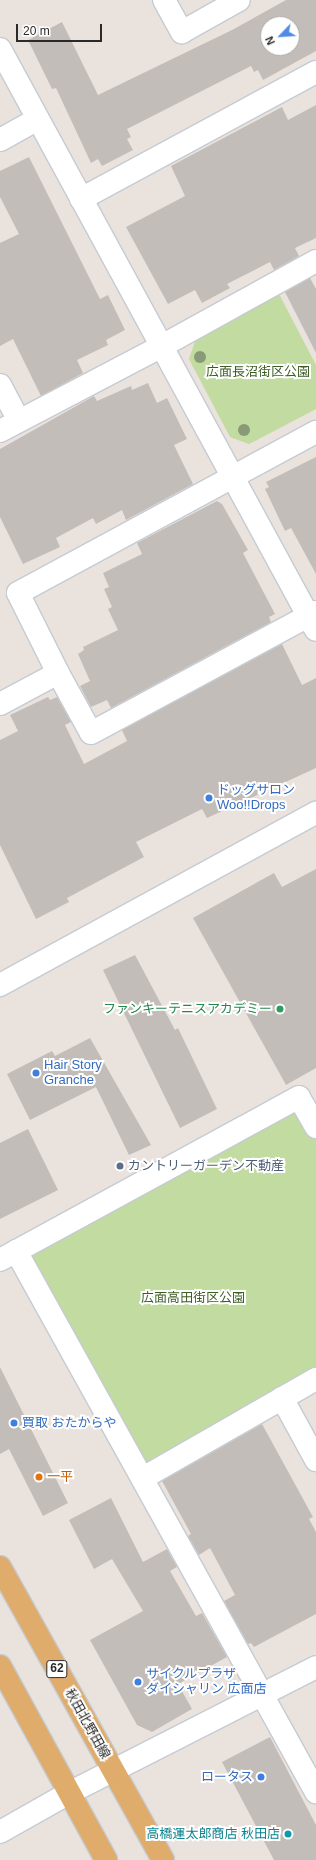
<!DOCTYPE html>
<meta charset="utf-8">
<style>
body{margin:0}
#map{position:relative;width:316px;height:1860px;overflow:hidden;background:#eae2dd;font-family:Helvetica,"Noto Sans JP",sans-serif}
div>[style]{position:absolute}
[style*='--x']{left:calc(var(--x)*1px);top:calc(var(--y)*1px);width:calc(var(--w)*1px);rotate:calc(var(--a)*1deg)}
.green>*{inset:0;background:#c1dba0}
.building>*{inset:0;background:#c3bdb9}
.roads{filter:drop-shadow(1px 0 #c5cbd2) drop-shadow(-1px 0 #c5cbd2) drop-shadow(0 1px #c5cbd2) drop-shadow(0 -1px #c5cbd2)}
.street>*{height:22px;margin:-11px;padding:0 11px;transform-origin:11px;border-radius:11px;background:#fff}
.secondary>*{height:22px;margin:-11px;padding:0 11px;transform-origin:11px;border-radius:11px;background:#fff}
.primary>*{height:22px;margin:-11px;padding:0 11px;transform-origin:11px;border-radius:11px;background:#e0ac6c}
.trees>*{width:12px;height:12px;margin:-6px;border-radius:50%;background:#8a9976}
.dots>*{width:11px;height:11px;translate:-50% -50%;box-sizing:border-box;border:2px solid #fff;border-radius:50%}
span{translate:-50% -50%;white-space:nowrap;text-align:center;line-height:1.15;-webkit-text-stroke:4px #fff;paint-order:stroke}
.shield-label span{padding:1px 3px;background:#fff;border:1px solid;border-radius:3px;-webkit-text-stroke-width:0}
.shield-label{font-size:12px;color:#2a2a2a;font-weight:700}
.park-label{font-size:13px;color:#3c5e22}
.shop-label{font-size:13px;color:#366cbe}
.left{translate:0 -50%;text-align:left}
.right{translate:-100% -50%;text-align:right}
.leisure-label{font-size:13px;color:#27864d}
.service-label{font-size:13px;color:#4e5e75}
.food-label{font-size:13px;color:#c56008}
.street-label{font-size:13px;color:#2a2a2a}
.culture-label{font-size:13px;color:#0d838f}
.north{position:absolute;left:260px;top:16px;width:40px;height:40px;box-sizing:border-box;background:#fff;border:1px solid #aaa;border-radius:50%;rotate:245deg;font-size:11px;font-weight:700;line-height:16px;text-align:center;color:#2a2a2a}
.north::after{content:'';display:block;margin:auto;width:14px;height:18px;background:#508ce5;clip-path:polygon(50% 0,100% 100%,50% 72%,0 100%)}
.scale{position:absolute;left:16px;top:24px;width:86px;height:18px;box-sizing:border-box;border:2px solid #2a2a2a;border-top:0;padding-left:5px;font-size:12px;line-height:14px;white-space:nowrap;color:#2a2a2a;-webkit-text-stroke:3px #fff;paint-order:stroke}
</style>
<div id="map">
<div class="green">
<i style="clip-path:polygon(278px 292px,316px 365px,316px 409px,249px 444px,230px 437px,189px 359px,198px 333px)"></i>
<i style="clip-path:polygon(299px 1097px,316px 1127px,316px 1377px,147px 1468px,25px 1250px)"></i>
</div>
<div class="building">
<i style="clip-path:polygon(evenodd,286px 0,316px 0,316px 51px,263px 80px,258px 70px,254px 72px,251px 66px,127px 129px,131px 137px,127px 139px,133px 150px,102px 166px,98px 159px,91px 163px,56px 88px,52px 89px,28px 40px,62px 22px,98px 95px,232px 30px,286px 0,268px 24px,292px 24px,292px 48px,268px 48px,268px 24px)"></i>
<i style="clip-path:polygon(316px 105px,316px 238px,295px 248px,299px 256px,274px 270px,270px 262px,227px 284px,230px 288px,202px 303px,195px 290px,168px 304px,126px 227px,185px 196px,171px 166px,282px 107px,288px 120px)"></i>
<i style="clip-path:polygon(29px 157px,100px 299px,108px 295px,125px 330px,106px 340px,108px 345px,77px 360px,83px 373px,41px 396px,13px 339px,0 346px,0 243px,19px 234px,0 197px,0 171px)"></i>
<i style="clip-path:polygon(310px 278px,316px 289px,316px 353px,285px 292px)"></i>
<i style="clip-path:polygon(148px 383px,157px 403px,167px 398px,187px 439px,174px 445px,193px 484px,126px 520px,122px 510px,96px 524px,93px 518px,56px 538px,60px 547px,23px 564px,0 517px,0 449px,94px 396px,97px 401px,131px 386px,132px 390px)"></i>
<i style="clip-path:polygon(316px 457px,316px 574px,291px 528px,285px 531px,265px 489px,269px 487px,266px 482px)"></i>
<i style="clip-path:polygon(217px 501px,222px 504px,248px 550px,243px 553px,275px 614px,269px 617px,271px 622px,111px 708px,107px 700px,91px 707px,80px 686px,90px 681px,78px 654px,84px 650px,83px 647px,118px 630px,108px 609px,112px 607px,104px 589px,109px 587px,103px 573px,142px 554px,137px 543px)"></i>
<i style="clip-path:polygon(282px 644px,302px 685px,316px 678px,316px 768px,207px 818px,202px 809px,136px 842px,144px 857px,67px 898px,69px 902px,36px 919px,0 845px,0 740px,18px 731px,10px 715px,48px 697px,50px 700px,57px 697px,71px 722px,65px 725px,84px 764px,127px 741px,122px 730px)"></i>
<i style="clip-path:polygon(316px 869px,316px 1068px,286px 1085px,193px 918px,274px 873px,282px 887px)"></i>
<i style="clip-path:polygon(135px 955px,175px 1030px,178px 1028px,217px 1109px,180px 1128px,103px 970px)"></i>
<i style="clip-path:polygon(90px 1038px,151px 1145px,129px 1155px,96px 1087px,30px 1120px,7px 1074px,52px 1051px,55px 1056px)"></i>
<i style="clip-path:polygon(28px 1129px,58px 1190px,0 1219px,0 1143px)"></i>
<i style="clip-path:polygon(0 1367px,68px 1503px,43px 1516px,9px 1449px,0 1454px)"></i>
<i style="clip-path:polygon(262px 1424px,313px 1517px,309px 1519px,316px 1532px,316px 1614px,254px 1647px,251px 1643px,248px 1644px,224px 1601px,235px 1595px,210px 1548px,199px 1555px,188px 1536px,191px 1534px,162px 1481px)"></i>
<i style="clip-path:polygon(111px 1498px,143px 1562px,167px 1549px,177px 1567px,170px 1571px,196px 1616px,202px 1613px,227px 1657px,178px 1684px,192px 1709px,152px 1732px,137px 1725px,90px 1640px,143px 1611px,112px 1559px,94px 1569px,69px 1520px)"></i>
<i style="clip-path:polygon(270px 1737px,316px 1825px,316px 1860px,274px 1860px,222px 1762px)"></i>
</div>
<div class="roads">
<div class="street">
<i style="--x:164;--y:0;--w:37;--a:61"></i>
<i style="--x:182;--y:32;--w:65;--a:-29.3"></i>
<i style="--x:0;--y:49;--w:661;--a:61.46"></i>
<i style="--x:0;--y:140;--w:43;--a:-28.9"></i>
<i style="--x:81;--y:199;--w:267;--a:-28.4"></i>
<i style="--x:0;--y:385;--w:40;--a:62"></i>
<i style="--x:0;--y:431;--w:183;--a:-27.7"></i>
<i style="--x:162;--y:346;--w:176;--a:-28.9"></i>
<i style="--x:58;--y:673;--w:89;--a:-116.6"></i>
<i style="--x:18;--y:593;--w:339;--a:-28.4"></i>
<i style="--x:0;--y:704;--w:66;--a:-28.1"></i>
<i style="--x:58;--y:673;--w:68;--a:61.2"></i>
<i style="--x:91;--y:733;--w:255;--a:-28.3"></i>
<i style="--x:316;--y:1127;--w:34;--a:-120"></i>
<i style="--x:299;--y:1097;--w:322;--a:151.4"></i>
<i style="--x:16;--y:1251;--w:619;--a:60.99"></i>
<i style="--x:0;--y:1260;--w:18;--a:-29"></i>
<i style="--x:282;--y:1398;--w:71;--a:61.3"></i>
<i style="--x:143;--y:1478;--w:199;--a:-29.8"></i>
<i style="--x:0;--y:1832;--w:79;--a:-29.5"></i>
</div>
<div class="secondary">
<i style="--x:0;--y:985;--w:360;--a:-28.6"></i>
<i style="--x:69;--y:1793;--w:277;--a:-27"></i>
</div>
<div class="primary">
<i style="--x:0;--y:1567;--w:335;--a:60.9"></i>
<i style="--x:0;--y:1666;--w:221;--a:61.3"></i>
</div>
</div>
<div class="trees">
<i style="left:200px;top:357px"></i>
<i style="left:244px;top:430px"></i>
</div>
<div class="dots">
<i style="left:209px;top:798px;background:#3f7fe0"></i>
<i style="left:280px;top:1009px;background:#2e9e5b"></i>
<i style="left:36px;top:1073px;background:#3f7fe0"></i>
<i style="left:120px;top:1166px;background:#5c6f8a"></i>
<i style="left:14px;top:1423px;background:#3f7fe0"></i>
<i style="left:39px;top:1477px;background:#e8710a"></i>
<i style="left:138px;top:1682px;background:#3f7fe0"></i>
<i style="left:261px;top:1777px;background:#3f7fe0"></i>
<i style="left:288px;top:1834px;background:#0f9aa8"></i>
</div>
<div class="shield-label">
<span style="left:57px;top:1669px">62</span>
</div>
<div class="park-label">
<span style="left:258px;top:372px">広面長沼街区公園</span>
<span style="left:193px;top:1298px">広面高田街区公園</span>
</div>
<div class="shop-label">
<span class="left" style="left:217px;top:798px">ドッグサロン<br>Woo!!Drops</span>
<span class="left" style="left:44px;top:1073px">Hair Story<br>Granche</span>
<span class="left" style="left:22px;top:1423px">買取 おたからや</span>
<span class="left" style="left:146px;top:1682px">サイクルプラザ<br>ダイシャリン 広面店</span>
<span class="right" style="left:253px;top:1777px">ロータス</span>
</div>
<div class="leisure-label">
<span class="right" style="left:272px;top:1009px">ファンキーテニスアカデミー</span>
</div>
<div class="service-label">
<span class="left" style="left:128px;top:1166px">カントリーガーデン不動産</span>
</div>
<div class="food-label">
<span class="left" style="left:47px;top:1477px">一平</span>
</div>
<div class="street-label">
<span style="left:87px;top:1724px;rotate:61deg">秋田北野田線</span>
</div>
<div class="culture-label">
<span class="right" style="left:280px;top:1834px">高橋運太郎商店 秋田店</span>
</div>
<div class="north">N</div>
<div class="scale">20 m</div>
</div>
